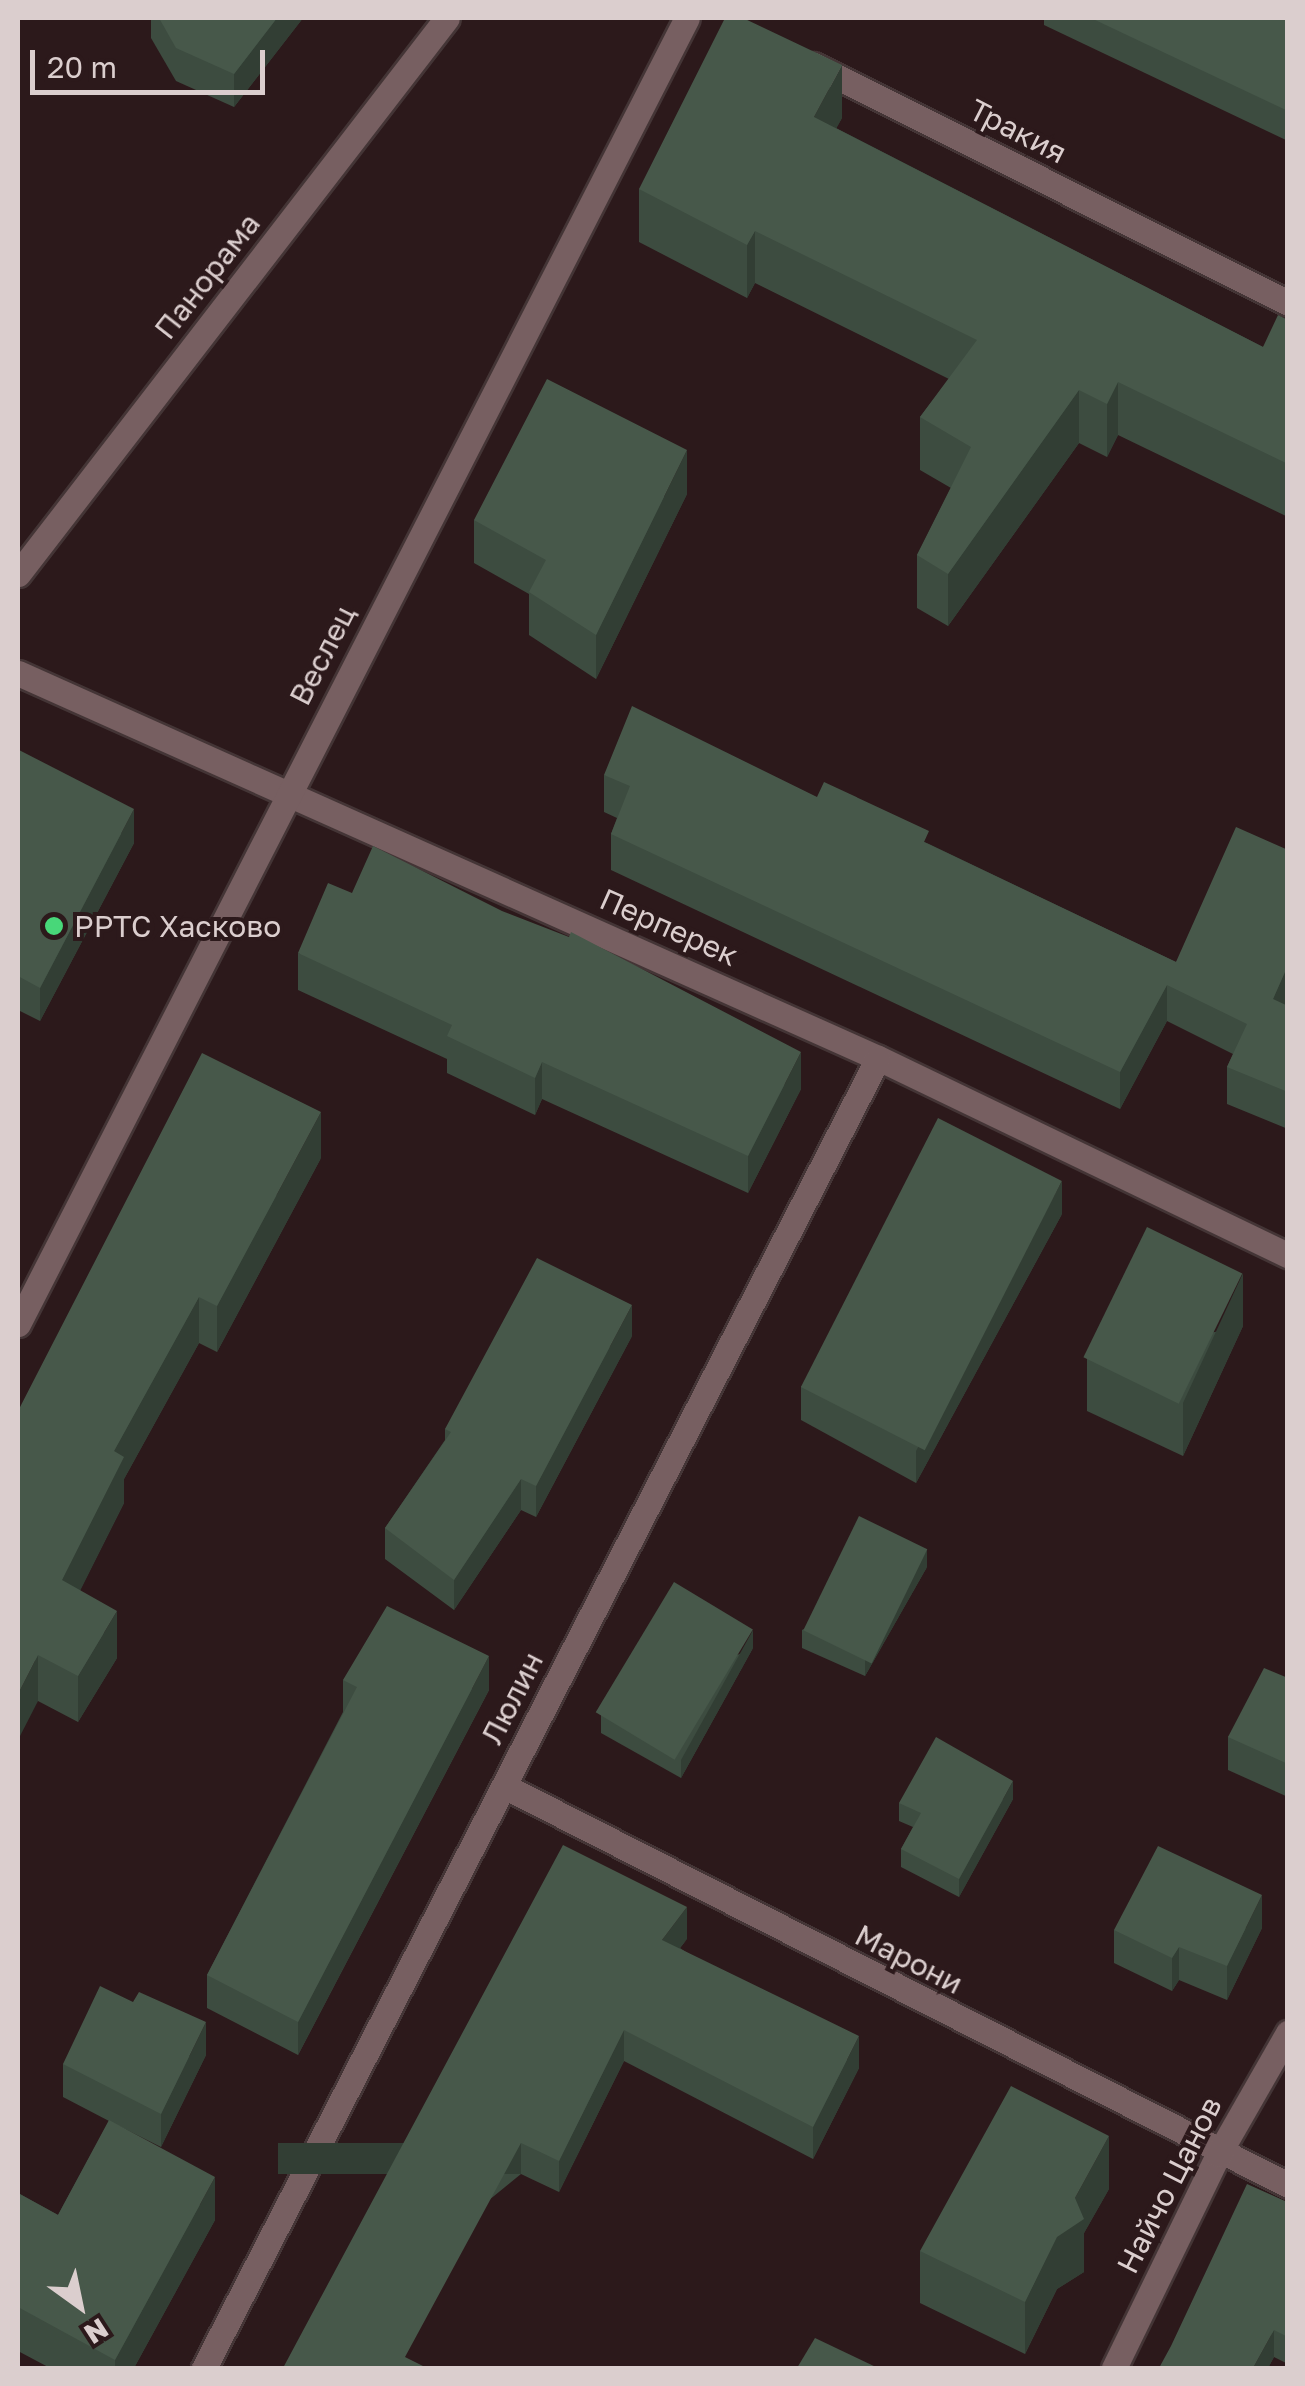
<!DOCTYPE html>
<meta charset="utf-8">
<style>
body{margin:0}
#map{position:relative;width:1305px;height:2386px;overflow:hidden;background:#2c191b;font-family:"Golos Text",sans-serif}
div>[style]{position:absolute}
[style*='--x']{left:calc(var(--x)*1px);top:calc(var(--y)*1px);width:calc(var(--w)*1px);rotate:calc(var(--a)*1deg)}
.roads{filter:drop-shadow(2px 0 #443536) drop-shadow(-2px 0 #443536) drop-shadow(0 2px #443536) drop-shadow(0 -2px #443536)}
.street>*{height:25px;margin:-12.5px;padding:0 12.5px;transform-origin:12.5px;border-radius:12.5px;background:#775f61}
.secondary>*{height:25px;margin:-12.5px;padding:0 12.5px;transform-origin:12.5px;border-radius:12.5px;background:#775f61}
.wall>*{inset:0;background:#3d4c40}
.shaded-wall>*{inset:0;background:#323e34;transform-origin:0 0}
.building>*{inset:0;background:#47584a;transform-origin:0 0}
.dots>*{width:28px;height:28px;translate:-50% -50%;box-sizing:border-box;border:5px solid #2c191b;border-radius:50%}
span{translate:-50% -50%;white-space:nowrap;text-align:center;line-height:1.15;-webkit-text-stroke:8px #2c191b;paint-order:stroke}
.street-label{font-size:30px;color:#dbcece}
.poi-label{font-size:30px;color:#dbcece}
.left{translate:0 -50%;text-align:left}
.frame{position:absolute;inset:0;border:20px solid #dbcece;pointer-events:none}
.north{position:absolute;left:30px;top:2256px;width:100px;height:100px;-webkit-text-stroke:8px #2c191b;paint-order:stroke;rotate:147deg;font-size:28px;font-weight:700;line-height:40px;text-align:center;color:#dbcece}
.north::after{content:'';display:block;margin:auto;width:35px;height:45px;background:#dbcece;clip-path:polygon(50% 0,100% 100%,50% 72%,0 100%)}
.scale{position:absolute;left:30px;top:50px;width:235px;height:45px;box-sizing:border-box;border:5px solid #dbcece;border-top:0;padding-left:12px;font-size:30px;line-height:35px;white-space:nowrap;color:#dbcece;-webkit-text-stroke:8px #2c191b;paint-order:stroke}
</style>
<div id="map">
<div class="roads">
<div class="street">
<i style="--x:814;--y:65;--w:530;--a:26.66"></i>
<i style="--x:18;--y:673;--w:942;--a:24.12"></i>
<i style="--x:878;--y:1058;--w:455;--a:25.7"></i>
<i style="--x:18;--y:1324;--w:1467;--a:-62.88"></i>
<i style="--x:504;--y:1786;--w:880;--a:26.97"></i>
<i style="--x:204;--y:2368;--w:1473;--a:-62.77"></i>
<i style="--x:1114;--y:2368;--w:237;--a:-64"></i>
<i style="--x:1218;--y:2155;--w:141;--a:-60.2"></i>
</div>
<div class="secondary">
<i style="--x:18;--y:574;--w:702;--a:-52.35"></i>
</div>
</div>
<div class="wall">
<i style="clip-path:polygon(151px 18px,303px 18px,234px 107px,176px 81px,151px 38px)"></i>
<i style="clip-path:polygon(1044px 18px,1288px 18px,1288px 141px,1044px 25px)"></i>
<i style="clip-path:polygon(842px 118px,836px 128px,1263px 347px,1288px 320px,1288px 517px,1118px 435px,1107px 457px,1079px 443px,948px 626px,917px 608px,917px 555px,951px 488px,920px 470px,920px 417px,949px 379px,755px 283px,747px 298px,639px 242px,639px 189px)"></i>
<i style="clip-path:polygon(687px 494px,596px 679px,529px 635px,529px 594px,474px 563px,474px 520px)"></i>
<i style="clip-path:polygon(18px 752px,134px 843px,40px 1021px,18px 1010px)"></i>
<i style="clip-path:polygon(604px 775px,817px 797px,929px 844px,1176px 962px,1288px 850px,1288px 1002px,1286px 1006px,1288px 1006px,1288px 1129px,1227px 1104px,1227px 1067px,1233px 1054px,1167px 1021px,1120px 1109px,611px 870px,611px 834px,617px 818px,604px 812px)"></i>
<i style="clip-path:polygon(298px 953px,801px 1089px,748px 1193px,542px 1099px,535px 1115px,447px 1073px,447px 1059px,298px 990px)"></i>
<i style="clip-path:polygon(321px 1158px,217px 1352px,199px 1343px,124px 1479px,124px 1503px,80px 1590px,117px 1658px,78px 1722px,38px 1701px,18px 1411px)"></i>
<i style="clip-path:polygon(1062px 1214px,916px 1483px,801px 1420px,801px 1387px)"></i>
<i style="clip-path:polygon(1243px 1326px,1183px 1456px,1087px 1411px,1087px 1359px)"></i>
<i style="clip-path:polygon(632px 1336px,536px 1517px,521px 1510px,454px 1610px,385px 1559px,385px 1528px,445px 1440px,445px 1429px)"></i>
<i style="clip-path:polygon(927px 1567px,865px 1676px,802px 1648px,802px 1630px)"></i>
<i style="clip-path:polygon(753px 1648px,681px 1778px,601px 1733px,601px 1715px)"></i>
<i style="clip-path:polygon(1288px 1678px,1288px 1797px,1228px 1770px,1228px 1737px)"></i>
<i style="clip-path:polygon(343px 1680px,489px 1690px,298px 2055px,207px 2008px,207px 1975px,343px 1712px)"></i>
<i style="clip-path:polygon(1013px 1799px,959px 1897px,901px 1867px,901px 1849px,913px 1827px,899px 1821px,899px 1803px)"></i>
<i style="clip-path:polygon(1262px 1928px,1227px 2000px,1179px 1980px,1172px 1991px,1114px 1963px,1114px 1930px)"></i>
<i style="clip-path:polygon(687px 1939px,680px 1948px,859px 2068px,813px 2159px,624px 2061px,559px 2192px,521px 2174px,283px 2368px)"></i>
<i style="clip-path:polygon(206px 2055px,161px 2147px,119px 2126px,215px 2220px,134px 2368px,50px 2368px,18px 2351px,18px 2193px,58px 2215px,109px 2121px,63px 2097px,63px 2064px)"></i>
<i style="clip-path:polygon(1109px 2189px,1084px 2233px,1084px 2272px,1057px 2289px,1025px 2354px,920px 2303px,920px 2251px)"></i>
<i style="clip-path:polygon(1288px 2196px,1288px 2360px,1286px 2363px,1274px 2357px,1268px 2368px,1285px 2201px)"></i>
</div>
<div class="shaded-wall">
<i style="clip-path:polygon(277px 18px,303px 18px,234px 107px,234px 74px)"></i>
<i style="clip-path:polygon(842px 65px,842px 118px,814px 170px,814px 117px)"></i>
<i style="clip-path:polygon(755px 231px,755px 283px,747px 298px,747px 245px)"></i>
<i style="clip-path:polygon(1118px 382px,1118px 435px,1107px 457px,1107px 404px)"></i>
<i style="clip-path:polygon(1079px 390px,1079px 443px,948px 626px,948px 574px)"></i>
<i style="clip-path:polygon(687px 450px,687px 494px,596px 679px,596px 635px)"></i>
<i style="clip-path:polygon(134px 809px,134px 843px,40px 1021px,40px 988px)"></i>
<i style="clip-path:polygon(1288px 965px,1288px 1002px,1273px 1036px,1273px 999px)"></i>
<i style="clip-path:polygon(1167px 985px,1167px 1021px,1120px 1109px,1120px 1072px)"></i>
<i style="clip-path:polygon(801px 1052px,801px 1089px,748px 1193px,748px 1156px)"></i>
<i style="clip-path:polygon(542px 1062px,542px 1099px,535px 1115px,535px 1078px)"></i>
<i style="clip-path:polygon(321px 1112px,321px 1158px,217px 1352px,217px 1306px)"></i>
<i style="clip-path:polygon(1062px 1181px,1062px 1214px,916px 1483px,916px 1451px)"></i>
<i style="clip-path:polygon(1243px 1273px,1243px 1326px,1183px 1456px,1183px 1403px)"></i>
<i style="clip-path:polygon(199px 1297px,199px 1343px,124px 1479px,124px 1503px,62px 1627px,62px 1580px,114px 1451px)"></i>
<i style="clip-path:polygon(632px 1305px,632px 1336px,536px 1517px,536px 1486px)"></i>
<i style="clip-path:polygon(521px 1479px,521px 1510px,454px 1610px,454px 1580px)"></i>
<i style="clip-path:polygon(927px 1549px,927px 1567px,865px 1676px,865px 1658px)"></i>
<i style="clip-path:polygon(117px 1611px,117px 1658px,78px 1722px,78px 1676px)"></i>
<i style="clip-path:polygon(753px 1630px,753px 1648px,681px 1778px,681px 1760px)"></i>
<i style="clip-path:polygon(38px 1655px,38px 1701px,18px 1740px,18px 1694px)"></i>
<i style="clip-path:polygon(489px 1656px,489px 1690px,298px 2055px,298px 2022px)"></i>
<i style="clip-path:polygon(1013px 1781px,1013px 1799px,959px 1897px,959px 1879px)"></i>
<i style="clip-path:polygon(1262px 1895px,1262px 1928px,1227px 2000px,1227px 1966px)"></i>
<i style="clip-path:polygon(687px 1907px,687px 1939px,662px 1971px,662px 1940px)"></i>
<i style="clip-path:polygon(1179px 1947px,1179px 1980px,1172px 1991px,1172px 1958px)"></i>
<i style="clip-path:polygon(206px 2022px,206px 2055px,161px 2147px,161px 2114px)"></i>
<i style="clip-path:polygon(624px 2030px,624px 2061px,559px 2192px,559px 2161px)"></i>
<i style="clip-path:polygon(859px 2036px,859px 2068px,813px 2159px,813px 2127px)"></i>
<i style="clip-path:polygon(1109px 2136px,1109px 2189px,1084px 2233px,1084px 2272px,1057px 2289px,1025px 2354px,1025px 2302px,1075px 2198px)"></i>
<i style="left:521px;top:2143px;width:31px;height:243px;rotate:90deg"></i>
<i style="clip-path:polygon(215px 2177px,215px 2220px,134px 2368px,115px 2368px,115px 2360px)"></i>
<i style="clip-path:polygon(1274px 2330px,1274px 2357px,1268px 2368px,1253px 2368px)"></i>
<i style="clip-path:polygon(1288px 2333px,1288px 2360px,1286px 2363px,1286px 2336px)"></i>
</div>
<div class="building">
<i style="clip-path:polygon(159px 18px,277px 18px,234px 74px,176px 48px)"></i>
<i style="clip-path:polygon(725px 18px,743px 18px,842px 65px,814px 117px,1263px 347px,1278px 315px,1288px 320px,1288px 464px,1118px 382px,1107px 404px,1079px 390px,948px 574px,917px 555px,971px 447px,920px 417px,977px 340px,755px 231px,747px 245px,639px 189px)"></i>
<i style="clip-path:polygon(1091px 18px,1288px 18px,1288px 111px)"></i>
<i style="clip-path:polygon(547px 379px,687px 450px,596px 635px,529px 592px,546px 560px,474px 520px)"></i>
<i style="clip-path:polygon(632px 706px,817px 797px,824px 782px,929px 831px,924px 842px,1176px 962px,1236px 827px,1288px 850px,1288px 965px,1273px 999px,1288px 1006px,1288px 1092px,1227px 1067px,1247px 1024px,1167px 985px,1120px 1072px,611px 834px,630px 786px,604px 775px)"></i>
<i style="clip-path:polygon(19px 750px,134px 809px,40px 988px,18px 976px)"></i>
<i style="clip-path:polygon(373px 846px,502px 911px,569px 937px,571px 932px,801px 1052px,748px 1156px,542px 1062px,535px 1078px,447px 1036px,452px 1025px,298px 953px,328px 883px,352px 893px)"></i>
<i style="clip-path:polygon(202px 1053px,321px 1112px,217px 1306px,199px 1297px,114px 1451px,124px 1457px,62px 1580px,117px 1611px,78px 1676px,38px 1655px,18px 1694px,18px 1411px)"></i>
<i style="left:938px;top:1118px;width:139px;height:302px;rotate:27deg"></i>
<i style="left:1147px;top:1227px;width:106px;height:145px;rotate:26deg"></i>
<i style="clip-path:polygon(537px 1258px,632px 1305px,536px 1486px,521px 1479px,454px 1580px,385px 1528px,451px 1432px,445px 1429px)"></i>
<i style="left:859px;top:1516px;width:76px;height:127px;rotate:26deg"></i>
<i style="left:674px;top:1582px;width:92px;height:152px;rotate:31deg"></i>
<i style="clip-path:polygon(387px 1606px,489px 1656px,298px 2022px,207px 1975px,357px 1687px,343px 1680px)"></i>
<i style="clip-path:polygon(1264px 1668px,1288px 1678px,1288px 1764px,1228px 1737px)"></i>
<i style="clip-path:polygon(936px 1737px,1013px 1781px,959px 1879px,901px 1849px,921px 1813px,899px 1803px)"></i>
<i style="clip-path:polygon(563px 1845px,687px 1907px,662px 1940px,859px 2036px,813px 2127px,624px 2030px,559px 2161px,521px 2143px,405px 2357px,427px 2368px,283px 2368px)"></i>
<i style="clip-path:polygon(1158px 1846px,1262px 1895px,1227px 1966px,1179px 1947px,1172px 1958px,1114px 1930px)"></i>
<i style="clip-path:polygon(100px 1986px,133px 2002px,139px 1992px,206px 2022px,161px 2114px,63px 2064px)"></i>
<i style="clip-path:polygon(1011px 2086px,1109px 2136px,1075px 2198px,1084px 2219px,1057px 2237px,1025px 2302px,920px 2251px)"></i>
<i style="clip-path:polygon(109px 2120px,215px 2177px,115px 2360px,18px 2307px,18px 2193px,58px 2215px)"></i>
<i style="clip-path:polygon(1247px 2184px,1285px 2201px,1288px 2196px,1288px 2333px,1286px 2336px,1274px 2330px,1253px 2368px,1159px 2368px,1171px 2346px)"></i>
<i style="clip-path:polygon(815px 2338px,878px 2368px,797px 2368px)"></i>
</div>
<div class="dots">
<i style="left:54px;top:926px;background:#48d779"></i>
</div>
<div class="street-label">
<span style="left:1018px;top:131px;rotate:27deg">Тракия</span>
<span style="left:207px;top:276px;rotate:-52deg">Панорама</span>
<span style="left:322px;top:655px;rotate:-63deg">Веслец</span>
<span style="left:669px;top:927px;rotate:24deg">Перперек</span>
<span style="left:512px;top:1698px;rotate:-63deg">Люлин</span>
<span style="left:909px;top:1959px;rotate:27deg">Марони</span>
<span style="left:1169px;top:2185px;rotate:-63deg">Найчо Цанов</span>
</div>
<div class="poi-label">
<span class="left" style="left:74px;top:926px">РРТС Хасково</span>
</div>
<div class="frame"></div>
<div class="north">N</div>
<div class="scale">20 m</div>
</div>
